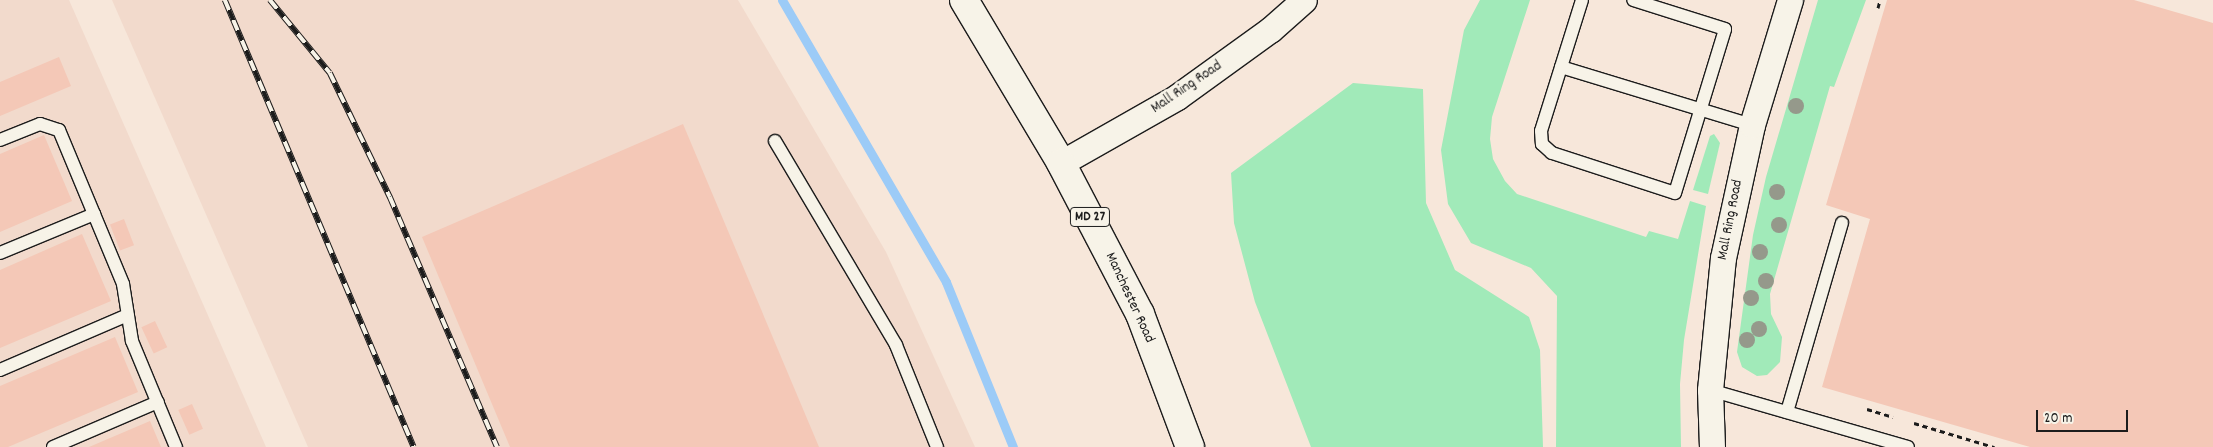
<!DOCTYPE html>
<style>
body{margin:0}
#map{position:relative;width:2213px;height:447px;overflow:hidden;background:#f7e7da;font-family:Dekko,sans-serif}
div>[style]{position:absolute}
[style*='--x']{left:calc(var(--x)*1px);top:calc(var(--y)*1px);width:calc(var(--w)*1px);rotate:calc(var(--a)*1deg)}
.built>*{inset:0;background:#f2dacc}
.green>*{inset:0;background:#a1eab9}
.stream>*{height:9px;margin:-4.5px;padding:0 4.5px;transform-origin:4.5px;border-radius:4.5px;background:#9ccbf7}
.building>*{inset:0;background:#f4c8b7;transform-origin:0 0}
.path>*{height:3px;margin-top:-1.5px;transform-origin:0;background:repeating-linear-gradient(90deg,#1c1c1c 0 5px,transparent 0 9px)}
.roads{filter:drop-shadow(1px 0 #1c1c1c) drop-shadow(-1px 0 #1c1c1c) drop-shadow(0 1px #1c1c1c) drop-shadow(0 -1px #1c1c1c)}
.lane>*{height:12px;margin:-6px;padding:0 6px;transform-origin:6px;border-radius:6px;background:#f7f3e8}
.street>*{height:25px;margin:-12.5px;padding:0 12.5px;transform-origin:12.5px;border-radius:12.5px;background:#f7f3e8}
.primary>*{height:28px;margin:-14px;padding:0 14px;transform-origin:14px;border-radius:14px;background:#f7f3e8}
.rail>*{height:5.5px;margin-top:-2.75px;transform-origin:0;background:repeating-linear-gradient(90deg,#f7f3e8 0 11px,#1c1c1c 0 22px);box-sizing:border-box;border-block:1px solid #1c1c1c}
.trees>*{width:16px;height:16px;margin:-8px;border-radius:50%;background:#95998b}
span{translate:-50% -50%;white-space:nowrap;text-align:center;line-height:1.15;-webkit-text-stroke:5px #f7f3e8;paint-order:stroke}
.shield-label span{padding:1px 4px;background:#f7f3e8;border:1px solid;border-radius:4px;-webkit-text-stroke-width:0}
.shield-label{font-size:14px;color:#1c1c1c;font-weight:700}
.street-label{font-size:15px;color:#1c1c1c}
.scale{position:absolute;left:2036px;top:410px;width:92px;height:22px;box-sizing:border-box;border:2px solid #1c1c1c;border-top:0;padding-left:6px;font-size:15px;line-height:18px;white-space:nowrap;color:#1c1c1c;-webkit-text-stroke:4px #f7f3e8;paint-order:stroke}
</style>
<div id="map">
<div class="built">
<i style="clip-path:polygon(0 0,69px 0,266px 447px,0 447px)"></i>
<i style="clip-path:polygon(112px 0,738px 0,886px 252px,975px 447px,308px 447px)"></i>
</div>
<div class="green">
<i style="clip-path:polygon(1480px 0,1530px 0,1492px 117px,1490px 139px,1493px 159px,1505px 181px,1517px 194px,1646px 237px,1649px 231px,1678px 239px,1690px 201px,1706px 206px,1684px 340px,1680px 384px,1681px 447px,1556px 447px,1557px 296px,1531px 268px,1471px 243px,1448px 204px,1441px 150px,1464px 30px)"></i>
<i style="clip-path:polygon(1818px 0,1866px 0,1834px 87px,1830px 86px,1770px 294px,1771px 314px,1782px 337px,1780px 362px,1767px 375px,1757px 376px,1742px 367px,1737px 352px,1753px 235px,1766px 177px)"></i>
<i style="clip-path:polygon(1353px 83px,1423px 89px,1426px 203px,1455px 270px,1529px 317px,1540px 350px,1543px 447px,1311px 447px,1255px 302px,1234px 223px,1231px 173px)"></i>
<i style="clip-path:polygon(1714px 134px,1720px 143px,1708px 194px,1693px 190px,1710px 136px)"></i>
</div>
<div class="stream">
<i style="--x:782;--y:0;--w:326;--a:59.8"></i>
<i style="--x:946;--y:282;--w:178;--a:67.9"></i>
</div>
<div class="building">
<i style="clip-path:polygon(1887px 0,2134px 0,2213px 23px,2213px 447px,2030px 447px,1822px 387px,1870px 219px,1826px 205px)"></i>
<i style="clip-path:polygon(59px 57px,71px 86px,0 116px,0 82px)"></i>
<i style="clip-path:polygon(683px 124px,819px 447px,510px 447px,422px 237px)"></i>
<i style="clip-path:polygon(44px 135px,72px 201px,0 232px,0 154px)"></i>
<i style="left:124px;top:219px;width:28px;height:15px;rotate:69deg"></i>
<i style="clip-path:polygon(82px 234px,111px 301px,0 348px,0 270px)"></i>
<i style="left:155px;top:321px;width:29px;height:15px;rotate:65deg"></i>
<i style="clip-path:polygon(115px 337px,138px 392px,8px 447px,0 447px,0 386px)"></i>
<i style="left:192px;top:404px;width:27px;height:15px;rotate:66deg"></i>
<i style="clip-path:polygon(150px 421px,161px 447px,89px 447px)"></i>
</div>
<div class="path">
<i style="--x:1878;--y:8;--w:8;--a:-76"></i>
<i style="--x:1867;--y:409;--w:27;--a:17"></i>
<i style="--x:1914;--y:423;--w:84;--a:16.7"></i>
</div>
<div class="roads">
<div class="lane">
<i style="--x:1582;--y:0;--w:137;--a:107.4"></i>
<i style="--x:1541;--y:131;--w:13;--a:86"></i>
<i style="--x:1542;--y:144;--w:13;--a:42"></i>
<i style="--x:1552;--y:153;--w:129;--a:18"></i>
<i style="--x:1675;--y:193;--w:171;--a:-73"></i>
<i style="--x:1725;--y:29;--w:96;--a:-162.5"></i>
<i style="--x:1561;--y:67;--w:200;--a:16.9"></i>
<i style="--x:0;--y:140;--w:43;--a:-21.8"></i>
<i style="--x:40;--y:124;--w:20;--a:18"></i>
<i style="--x:59;--y:130;--w:167;--a:67.4"></i>
<i style="--x:123;--y:284;--w:58;--a:81"></i>
<i style="--x:132;--y:341;--w:115;--a:67.5"></i>
<i style="--x:775;--y:141;--w:237;--a:59.3"></i>
<i style="--x:896;--y:345;--w:110;--a:68.1"></i>
<i style="--x:0;--y:253;--w:102;--a:-22.5"></i>
<i style="--x:0;--y:370;--w:139;--a:-23.3"></i>
<i style="--x:1710;--y:390;--w:206;--a:16.1"></i>
<i style="--x:1787;--y:412;--w:197;--a:-73.8"></i>
<i style="--x:53;--y:447;--w:114;--a:-23.2"></i>
</div>
<div class="street">
<i style="--x:1061;--y:163;--w:133;--a:-29.6"></i>
<i style="--x:1177;--y:97;--w:115;--a:-35.8"></i>
<i style="--x:1270;--y:30;--w:45;--a:-41.4"></i>
<i style="--x:1712;--y:447;--w:57;--a:-92"></i>
<i style="--x:1710;--y:390;--w:133;--a:-84.4"></i>
<i style="--x:1723;--y:258;--w:136;--a:-77.7"></i>
<i style="--x:1752;--y:125;--w:131;--a:-73.1"></i>
</div>
<div class="primary">
<i style="--x:964;--y:0;--w:190;--a:59.2"></i>
<i style="--x:1061;--y:163;--w:170;--a:62.4"></i>
<i style="--x:1140;--y:314;--w:142;--a:69.4"></i>
</div>
</div>
<div class="rail">
<i style="--x:225;--y:0;--w:485;--a:67.1"></i>
<i style="--x:270;--y:0;--w:94;--a:50.6"></i>
<i style="--x:330;--y:73;--w:138;--a:64.2"></i>
<i style="--x:390;--y:197;--w:272;--a:66.8"></i>
</div>
<div class="trees">
<i style="left:1796px;top:106px"></i>
<i style="left:1777px;top:192px"></i>
<i style="left:1779px;top:225px"></i>
<i style="left:1760px;top:252px"></i>
<i style="left:1766px;top:281px"></i>
<i style="left:1751px;top:298px"></i>
<i style="left:1759px;top:329px"></i>
<i style="left:1747px;top:340px"></i>
</div>
<div class="shield-label">
<span style="left:1090px;top:217px">MD 27</span>
</div>
<div class="street-label">
<span style="left:1187px;top:88px;rotate:-34deg">Mall Ring Road</span>
<span style="left:1731px;top:220px;rotate:-79deg">Mall Ring Road</span>
<span style="left:1129px;top:298px;rotate:65deg">Manchester Road</span>
</div>
<div class="scale">20 m</div>
</div>
